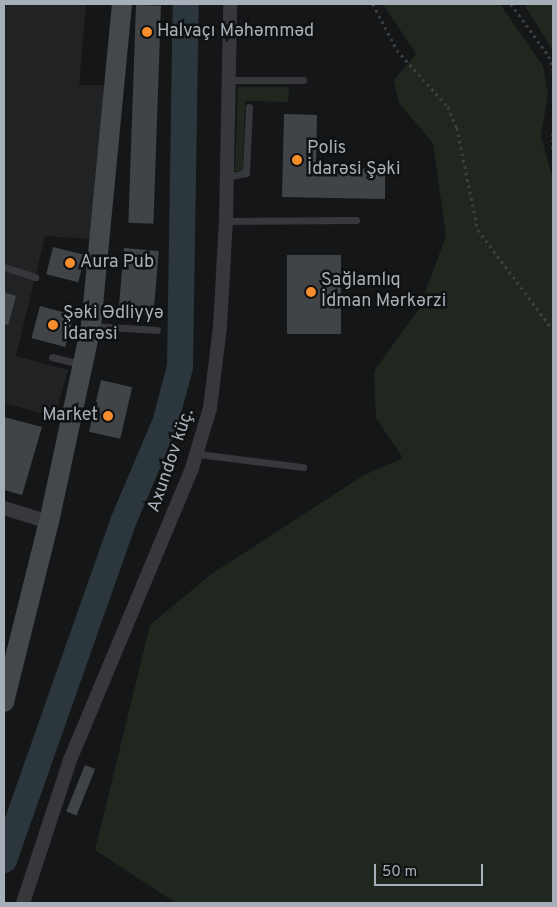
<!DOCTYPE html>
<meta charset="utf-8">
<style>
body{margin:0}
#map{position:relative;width:557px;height:907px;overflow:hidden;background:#151617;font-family:Overpass,sans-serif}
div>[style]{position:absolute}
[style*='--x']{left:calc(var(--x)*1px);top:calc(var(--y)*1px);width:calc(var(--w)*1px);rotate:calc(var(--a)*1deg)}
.built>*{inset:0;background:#212224}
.green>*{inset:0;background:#1f271f}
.river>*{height:26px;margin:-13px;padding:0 13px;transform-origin:13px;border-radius:13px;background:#2b373c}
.building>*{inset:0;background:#414447;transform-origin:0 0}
.path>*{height:2.5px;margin-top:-1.25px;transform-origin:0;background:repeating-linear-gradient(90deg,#3c4043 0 2.5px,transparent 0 6.5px)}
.lane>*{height:7px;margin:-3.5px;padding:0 3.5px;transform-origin:3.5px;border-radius:3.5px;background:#36383c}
.street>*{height:14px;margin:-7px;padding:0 7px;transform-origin:7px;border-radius:7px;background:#36383c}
.secondary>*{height:20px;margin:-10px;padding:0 10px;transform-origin:10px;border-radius:10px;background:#44484c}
.dots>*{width:14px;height:14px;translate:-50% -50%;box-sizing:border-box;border:2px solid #101112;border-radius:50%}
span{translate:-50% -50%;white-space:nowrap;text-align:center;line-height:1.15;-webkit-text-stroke:5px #101112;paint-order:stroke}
.poi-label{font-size:18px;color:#a7afb8}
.left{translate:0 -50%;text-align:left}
.right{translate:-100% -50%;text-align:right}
.street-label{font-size:18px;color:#a7afb8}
.frame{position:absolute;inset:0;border:5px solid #a7afb8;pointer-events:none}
.scale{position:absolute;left:374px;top:864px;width:109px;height:22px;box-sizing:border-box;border:2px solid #a7afb8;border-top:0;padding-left:6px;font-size:15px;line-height:18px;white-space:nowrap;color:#a7afb8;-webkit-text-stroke:4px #101112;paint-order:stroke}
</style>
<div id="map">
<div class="built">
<i style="clip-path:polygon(4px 4px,86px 4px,79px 85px,105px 85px,93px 239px,45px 236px,16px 356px,68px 370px,55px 417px,4px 403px)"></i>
</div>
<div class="green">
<i style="clip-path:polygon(383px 4px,500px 4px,543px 66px,548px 94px,541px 137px,553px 179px,553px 903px,176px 903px,95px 850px,150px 625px,210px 575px,364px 475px,403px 458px,376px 418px,374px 371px,419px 309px,446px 236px,433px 143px,399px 103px,394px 80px,416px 54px)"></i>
<i style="clip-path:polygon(524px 4px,553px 4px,553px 51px)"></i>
<i style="clip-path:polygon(238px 87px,289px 87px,288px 102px,245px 101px,243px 171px,235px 171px)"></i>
</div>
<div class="river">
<i style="--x:4;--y:860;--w:358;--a:-70.6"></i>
<i style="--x:123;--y:522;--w:108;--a:-67"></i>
<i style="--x:165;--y:423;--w:58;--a:-75"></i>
<i style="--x:180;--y:367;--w:363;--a:-89.1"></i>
</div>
<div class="building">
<i style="left:136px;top:5px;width:25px;height:218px;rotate:2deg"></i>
<i style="clip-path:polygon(284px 114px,317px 115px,316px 168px,385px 169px,385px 199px,282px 197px)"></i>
<i style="left:53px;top:247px;width:33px;height:28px;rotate:14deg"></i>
<i style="left:124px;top:248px;width:35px;height:65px;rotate:5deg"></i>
<i style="left:287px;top:255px;width:54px;height:79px"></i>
<i style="clip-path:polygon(4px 292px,16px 296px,8px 325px,4px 324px)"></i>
<i style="left:40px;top:306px;width:35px;height:33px;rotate:15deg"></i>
<i style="left:101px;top:380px;width:32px;height:53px;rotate:13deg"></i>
<i style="clip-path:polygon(4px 417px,42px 427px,22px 495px,4px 490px)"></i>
<i style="left:85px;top:765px;width:11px;height:50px;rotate:22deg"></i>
</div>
<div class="path">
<i style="--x:373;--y:4;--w:52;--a:62.4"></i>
<i style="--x:397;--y:50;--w:76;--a:48.2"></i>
<i style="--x:448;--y:107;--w:23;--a:67"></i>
<i style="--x:457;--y:128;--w:104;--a:78.4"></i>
<i style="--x:478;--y:230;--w:125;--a:53.1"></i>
<i style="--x:511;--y:4;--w:64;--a:53.8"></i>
<i style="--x:549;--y:56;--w:14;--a:73"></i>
<i style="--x:553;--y:133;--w:18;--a:90"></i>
</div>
<div class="lane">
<i style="--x:230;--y:80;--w:73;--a:0"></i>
<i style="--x:227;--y:177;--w:19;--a:-12"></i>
<i style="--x:246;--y:173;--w:66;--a:-87.4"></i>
<i style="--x:226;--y:221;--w:130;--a:-0.4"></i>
<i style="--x:4;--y:267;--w:33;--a:18"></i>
<i style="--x:93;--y:326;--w:64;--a:3.6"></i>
<i style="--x:52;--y:357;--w:30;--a:14"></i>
<i style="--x:198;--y:454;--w:106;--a:7.1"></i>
</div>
<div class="street">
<i style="--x:4;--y:508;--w:47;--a:17.3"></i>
<i style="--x:23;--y:903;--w:151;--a:-71.8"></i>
<i style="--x:70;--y:760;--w:316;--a:-67.3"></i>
<i style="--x:192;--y:468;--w:63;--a:-73.3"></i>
<i style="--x:210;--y:408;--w:82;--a:-83"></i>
<i style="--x:220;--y:327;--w:106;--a:-86.8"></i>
<i style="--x:226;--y:221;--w:217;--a:-88.9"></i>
</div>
<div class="secondary">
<i style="--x:4;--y:702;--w:186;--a:-76"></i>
<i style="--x:49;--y:522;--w:200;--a:-77.9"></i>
<i style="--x:91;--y:326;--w:323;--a:-84.5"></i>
</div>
<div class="dots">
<i style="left:147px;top:32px;background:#f78d2d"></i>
<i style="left:297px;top:160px;background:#f78d2d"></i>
<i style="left:70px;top:263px;background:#f78d2d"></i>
<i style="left:311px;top:292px;background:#f78d2d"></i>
<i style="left:53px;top:325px;background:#f78d2d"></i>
<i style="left:108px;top:416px;background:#f78d2d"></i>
</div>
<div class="poi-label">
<span class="left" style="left:157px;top:32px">Halvaçı Məhəmməd</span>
<span class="left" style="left:307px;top:160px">Polis<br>İdarəsi Şəki</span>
<span class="left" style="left:80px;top:263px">Aura Pub</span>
<span class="left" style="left:321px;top:292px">Sağlamlıq<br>İdman Mərkərzi</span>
<span class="left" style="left:63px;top:325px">Şəki Ədliyyə<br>İdarəsi</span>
<span class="right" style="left:98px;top:416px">Market</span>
</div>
<div class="street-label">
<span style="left:172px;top:461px;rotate:-71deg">Axundov küç.</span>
</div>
<div class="frame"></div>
<div class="scale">50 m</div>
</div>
